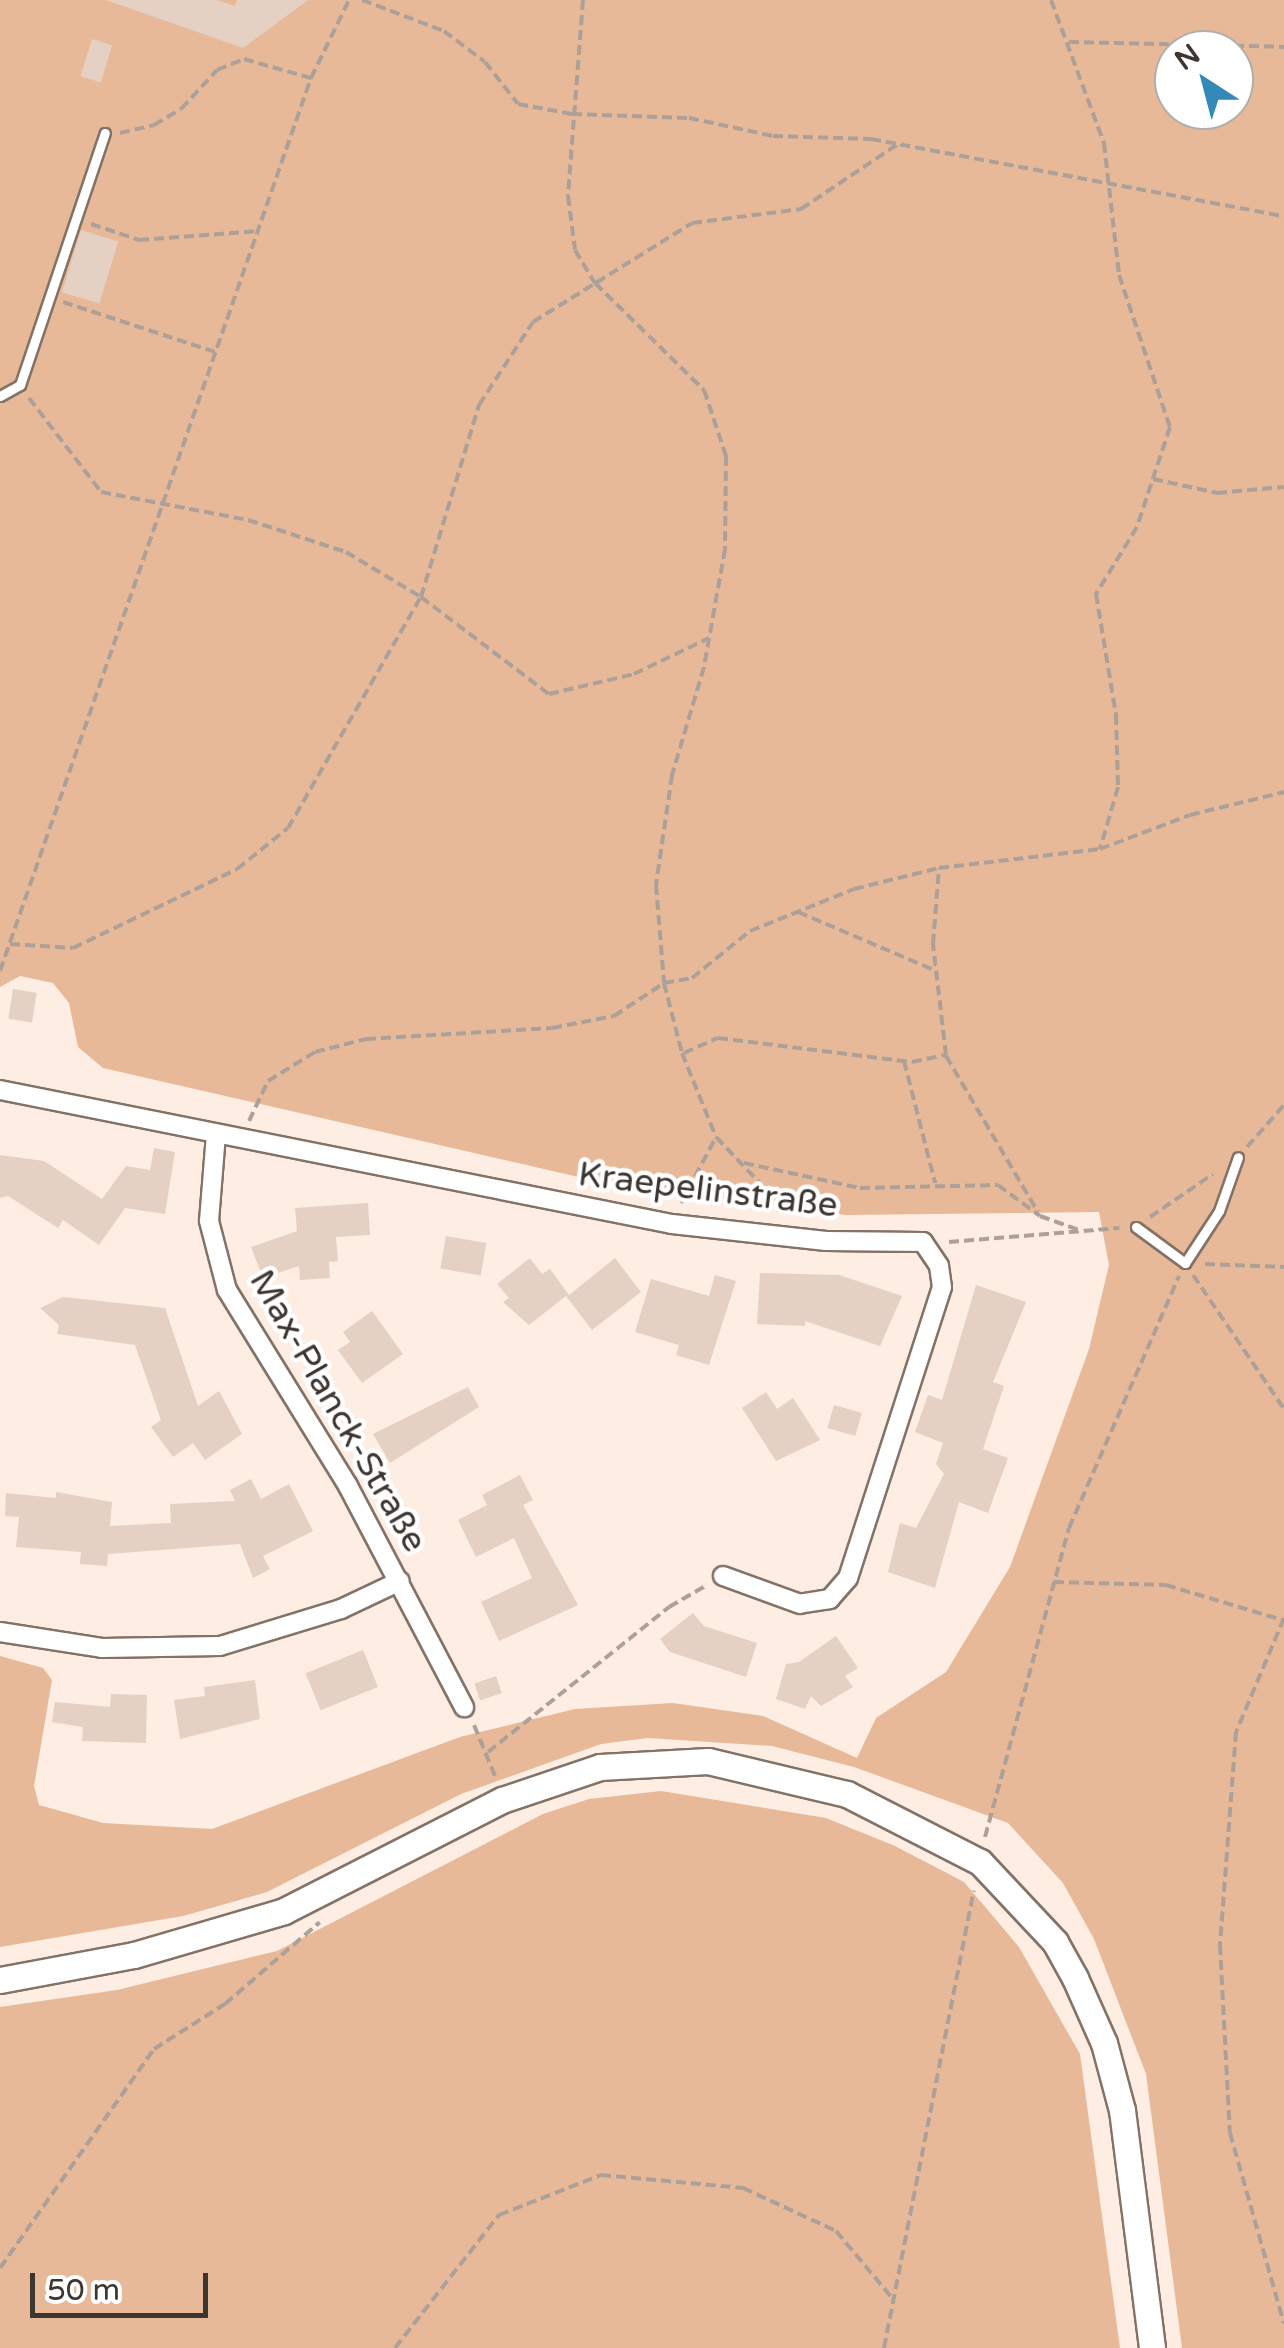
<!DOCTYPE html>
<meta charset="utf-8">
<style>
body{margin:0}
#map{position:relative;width:1284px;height:2348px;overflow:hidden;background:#fdede3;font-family:"Varela Round",sans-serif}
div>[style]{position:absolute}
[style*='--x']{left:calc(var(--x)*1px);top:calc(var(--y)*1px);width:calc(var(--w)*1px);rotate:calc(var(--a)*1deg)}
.green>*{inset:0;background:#e7b998}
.building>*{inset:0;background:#e4d1c4;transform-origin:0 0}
.path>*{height:4px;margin-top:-2px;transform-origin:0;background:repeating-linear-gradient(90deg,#ada098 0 10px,transparent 0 15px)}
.roads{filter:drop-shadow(2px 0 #837266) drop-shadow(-2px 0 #837266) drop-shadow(0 2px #837266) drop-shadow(0 -2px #837266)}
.lane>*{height:9px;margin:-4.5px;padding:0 4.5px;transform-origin:4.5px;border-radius:4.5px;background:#fff}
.street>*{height:18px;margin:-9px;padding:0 9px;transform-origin:9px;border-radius:9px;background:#fff}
.secondary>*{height:25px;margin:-12.5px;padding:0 12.5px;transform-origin:12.5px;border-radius:12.5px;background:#fff}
span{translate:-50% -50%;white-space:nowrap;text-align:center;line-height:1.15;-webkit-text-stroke:9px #fff;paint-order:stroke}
.street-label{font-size:35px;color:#3d3530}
.north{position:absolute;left:1154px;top:30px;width:100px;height:100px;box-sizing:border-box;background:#fff;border:2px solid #b1aeac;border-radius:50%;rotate:324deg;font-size:28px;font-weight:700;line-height:40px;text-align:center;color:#3d3530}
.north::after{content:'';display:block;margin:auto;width:35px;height:45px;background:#3389b8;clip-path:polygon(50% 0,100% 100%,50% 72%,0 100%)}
.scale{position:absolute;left:30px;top:2273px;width:178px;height:45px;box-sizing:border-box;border:5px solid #3d3530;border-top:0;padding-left:12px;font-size:30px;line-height:35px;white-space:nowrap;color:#3d3530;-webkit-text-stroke:8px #fff;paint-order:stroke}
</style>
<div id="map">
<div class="green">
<i style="clip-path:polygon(evenodd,0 0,1284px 0,1284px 2348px,1182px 2348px,1146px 2074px,1094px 1939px,1063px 1883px,1008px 1823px,854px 1767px,772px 1746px,648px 1738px,601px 1744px,461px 1794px,267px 1892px,183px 1916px,0 1947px,0 1656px,43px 1668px,52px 1680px,34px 1786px,39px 1805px,103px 1823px,212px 1829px,460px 1737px,575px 1709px,673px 1703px,763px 1716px,857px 1758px,876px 1718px,946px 1672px,1010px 1567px,1089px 1349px,1109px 1265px,1099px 1212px,846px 1215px,738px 1202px,583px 1178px,103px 1068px,78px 1047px,69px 1003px,53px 983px,20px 976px,0 987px,0 0,1174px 50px,1234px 50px,1234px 110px,1174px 110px,1174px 50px)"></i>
<i style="clip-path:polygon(661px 1791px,826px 1818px,895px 1846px,964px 1882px,1019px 1947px,1080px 2054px,1120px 2348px,0 2348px,0 2007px,117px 1990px,277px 1951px,543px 1814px,589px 1799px)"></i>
</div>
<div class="building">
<i style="clip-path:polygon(106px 0,217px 0,235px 6px,237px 0,308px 0,243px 48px)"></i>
<i style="left:92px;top:39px;width:21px;height:39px;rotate:17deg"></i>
<i style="left:81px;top:230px;width:39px;height:65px;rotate:17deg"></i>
<i style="left:13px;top:989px;width:24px;height:30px;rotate:9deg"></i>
<i style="clip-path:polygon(154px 1148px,175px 1152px,165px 1214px,125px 1208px,99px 1245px,63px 1220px,58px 1228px,8px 1196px,0 1198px,0 1155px,44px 1161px,102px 1199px,126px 1166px,150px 1170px)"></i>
<i style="clip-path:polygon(368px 1203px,370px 1235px,336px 1237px,338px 1261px,329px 1262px,330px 1278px,300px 1280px,299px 1266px,263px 1278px,251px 1247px,297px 1231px,295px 1208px)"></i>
<i style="left:446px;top:1236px;width:41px;height:33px;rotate:10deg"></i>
<i style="clip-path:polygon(530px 1258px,542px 1274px,550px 1269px,569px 1295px,615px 1258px,641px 1292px,592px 1330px,566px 1296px,529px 1325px,503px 1302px,509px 1298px,497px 1284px)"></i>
<i style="clip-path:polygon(760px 1273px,839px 1275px,902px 1296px,880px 1346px,805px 1321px,805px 1326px,757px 1324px)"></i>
<i style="clip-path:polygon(715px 1275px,736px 1281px,709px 1365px,676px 1355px,679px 1345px,635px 1332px,651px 1279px,709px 1296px)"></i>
<i style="clip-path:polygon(976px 1285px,1026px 1302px,993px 1382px,1004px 1386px,983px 1449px,1008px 1458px,988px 1513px,959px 1502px,935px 1588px,888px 1572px,900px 1523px,916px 1528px,944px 1474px,936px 1464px,943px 1443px,915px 1432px,928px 1395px,942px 1400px)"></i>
<i style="clip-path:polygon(63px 1297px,165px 1308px,198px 1406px,219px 1391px,242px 1434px,205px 1460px,193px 1443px,173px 1457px,151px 1427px,161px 1420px,135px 1345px,57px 1334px,59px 1325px,40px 1308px)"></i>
<i style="clip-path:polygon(372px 1311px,403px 1354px,362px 1383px,338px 1350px,350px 1342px,343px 1332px)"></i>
<i style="clip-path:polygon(468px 1387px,479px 1407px,390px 1463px,373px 1434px)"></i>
<i style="clip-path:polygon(766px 1392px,777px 1409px,793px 1398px,820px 1440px,776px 1461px,742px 1408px)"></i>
<i style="left:834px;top:1405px;width:29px;height:24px;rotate:16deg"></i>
<i style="clip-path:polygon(520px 1475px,533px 1500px,523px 1505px,578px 1605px,499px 1641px,481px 1602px,532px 1578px,514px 1538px,476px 1557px,458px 1520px,487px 1505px,482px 1495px)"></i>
<i style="clip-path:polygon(251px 1479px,261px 1499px,289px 1484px,313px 1531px,263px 1556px,270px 1569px,253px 1578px,240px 1544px,108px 1554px,107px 1566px,80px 1564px,81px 1552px,16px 1547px,19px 1517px,5px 1516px,6px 1493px,56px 1498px,56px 1492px,112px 1502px,110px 1526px,171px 1523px,170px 1504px,235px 1501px,230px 1490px)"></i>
<i style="clip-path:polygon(693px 1613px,704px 1626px,757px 1643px,746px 1677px,670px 1652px,660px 1639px)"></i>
<i style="clip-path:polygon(836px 1636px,858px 1668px,845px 1676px,853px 1687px,821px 1706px,811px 1696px,805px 1709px,776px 1699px,786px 1664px,799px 1662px)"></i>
<i style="left:363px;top:1650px;width:40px;height:62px;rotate:68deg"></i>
<i style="left:496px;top:1676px;width:18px;height:23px;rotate:71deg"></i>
<i style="clip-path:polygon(255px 1680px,260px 1719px,180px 1739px,174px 1700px,205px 1696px,204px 1687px)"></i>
<i style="clip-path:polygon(111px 1694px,147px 1695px,146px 1743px,82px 1741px,83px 1727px,52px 1722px,55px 1702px,110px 1707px)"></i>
</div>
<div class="path">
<i style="--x:362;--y:0;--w:88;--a:20.7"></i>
<i style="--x:444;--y:31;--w:51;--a:37.1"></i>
<i style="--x:485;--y:62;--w:53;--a:51.8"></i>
<i style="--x:518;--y:104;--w:55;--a:10.5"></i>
<i style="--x:572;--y:114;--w:117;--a:2"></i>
<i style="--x:689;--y:118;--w:86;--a:12.1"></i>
<i style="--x:773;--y:136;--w:98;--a:1.8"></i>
<i style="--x:871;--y:139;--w:420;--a:10.6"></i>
<i style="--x:583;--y:0;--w:197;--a:94.4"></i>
<i style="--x:568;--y:196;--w:54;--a:82.6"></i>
<i style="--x:575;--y:250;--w:39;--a:59"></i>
<i style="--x:595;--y:283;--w:153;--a:44.5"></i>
<i style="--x:704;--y:390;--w:70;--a:71.6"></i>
<i style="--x:726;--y:456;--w:93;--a:90.6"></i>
<i style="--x:725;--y:549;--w:120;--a:100.1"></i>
<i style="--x:704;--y:667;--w:113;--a:106.5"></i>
<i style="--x:672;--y:775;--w:111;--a:98.3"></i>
<i style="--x:656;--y:885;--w:98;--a:85.3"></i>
<i style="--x:664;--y:983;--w:72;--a:75.6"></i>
<i style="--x:682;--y:1053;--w:91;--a:68"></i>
<i style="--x:716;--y:1137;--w:90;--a:46.4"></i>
<i style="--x:778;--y:1202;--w:14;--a:90"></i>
<i style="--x:1051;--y:0;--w:153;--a:69.7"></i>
<i style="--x:1104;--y:143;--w:133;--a:83.5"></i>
<i style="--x:1119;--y:275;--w:160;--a:71.5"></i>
<i style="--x:1170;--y:427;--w:105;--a:108.3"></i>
<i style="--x:1137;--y:527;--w:79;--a:121.5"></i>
<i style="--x:1096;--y:594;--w:123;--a:80.6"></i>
<i style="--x:1116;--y:715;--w:72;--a:88.4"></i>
<i style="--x:1118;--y:787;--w:65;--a:106.2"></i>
<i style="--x:1069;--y:42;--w:215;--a:1.3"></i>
<i style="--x:120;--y:133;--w:35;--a:-13"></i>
<i style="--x:154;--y:125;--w:31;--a:-31"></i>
<i style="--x:181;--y:109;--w:53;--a:-47.3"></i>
<i style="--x:217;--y:70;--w:29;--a:-22"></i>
<i style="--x:244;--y:59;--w:70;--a:15.8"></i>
<i style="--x:91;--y:224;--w:51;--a:18.4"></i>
<i style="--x:139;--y:240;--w:119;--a:-4.3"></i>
<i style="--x:63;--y:302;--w:160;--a:18.2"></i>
<i style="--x:29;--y:398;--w:118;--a:52.5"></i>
<i style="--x:101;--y:492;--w:150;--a:10.8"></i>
<i style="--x:248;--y:520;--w:103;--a:18.1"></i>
<i style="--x:346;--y:552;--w:87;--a:31"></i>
<i style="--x:421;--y:597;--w:161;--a:37.2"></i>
<i style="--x:549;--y:694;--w:87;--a:-13.2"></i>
<i style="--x:634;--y:674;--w:83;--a:-25.6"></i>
<i style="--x:1153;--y:479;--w:66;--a:12.3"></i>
<i style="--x:1217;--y:493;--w:67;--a:-5.1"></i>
<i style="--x:798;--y:912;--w:150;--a:23.1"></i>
<i style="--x:10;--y:944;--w:63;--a:3.6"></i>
<i style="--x:73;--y:948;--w:182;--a:-25.7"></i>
<i style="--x:237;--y:869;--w:65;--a:-38.8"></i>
<i style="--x:288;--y:828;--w:267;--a:-60.1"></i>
<i style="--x:421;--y:597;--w:201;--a:-73.2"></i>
<i style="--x:479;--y:405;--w:99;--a:-57"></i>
<i style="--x:533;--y:322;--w:187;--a:-31.9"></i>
<i style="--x:692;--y:223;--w:110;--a:-7.3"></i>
<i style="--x:801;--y:209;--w:117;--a:-33.8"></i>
<i style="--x:0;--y:971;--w:946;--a:-70.8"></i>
<i style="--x:311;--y:78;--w:87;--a:-64"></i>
<i style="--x:684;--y:1053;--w:37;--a:-24"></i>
<i style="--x:718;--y:1038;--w:195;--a:7.1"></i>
<i style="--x:912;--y:1062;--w:35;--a:-12"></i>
<i style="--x:946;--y:1055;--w:112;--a:-96.7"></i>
<i style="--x:933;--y:944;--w:76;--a:-85.5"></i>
<i style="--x:946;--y:1056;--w:181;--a:59.5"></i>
<i style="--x:904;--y:1061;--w:126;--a:75.7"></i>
<i style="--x:249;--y:1121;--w:44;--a:-64.6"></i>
<i style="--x:268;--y:1081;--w:55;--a:-31.7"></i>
<i style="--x:315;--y:1052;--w:53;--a:-14.3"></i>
<i style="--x:366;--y:1039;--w:186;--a:-3.4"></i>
<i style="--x:552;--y:1028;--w:63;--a:-11"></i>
<i style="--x:614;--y:1016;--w:60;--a:-33.4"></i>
<i style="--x:664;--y:983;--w:28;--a:-10"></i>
<i style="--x:692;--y:978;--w:75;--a:-39"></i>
<i style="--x:750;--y:931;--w:112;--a:-22"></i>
<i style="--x:854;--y:889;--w:88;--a:-13.9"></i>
<i style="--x:939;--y:868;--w:162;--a:-6.7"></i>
<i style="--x:1100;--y:849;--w:96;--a:-20.7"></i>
<i style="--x:1190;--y:815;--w:97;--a:-13.7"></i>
<i style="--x:1247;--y:1147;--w:56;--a:-48.6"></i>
<i style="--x:744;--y:1163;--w:119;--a:12.2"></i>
<i style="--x:860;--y:1188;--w:138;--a:-1.2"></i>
<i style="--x:998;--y:1185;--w:52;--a:36.4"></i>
<i style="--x:1040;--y:1216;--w:41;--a:19.7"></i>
<i style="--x:681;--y:1203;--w:75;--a:-62.1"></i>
<i style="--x:1150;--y:1217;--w:76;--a:-34.3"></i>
<i style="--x:949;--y:1242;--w:171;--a:-4.7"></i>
<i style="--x:1205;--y:1264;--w:79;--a:2.2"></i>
<i style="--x:1193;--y:1275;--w:162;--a:55.8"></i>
<i style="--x:1054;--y:1582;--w:112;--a:1.5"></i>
<i style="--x:1166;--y:1585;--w:122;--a:16.7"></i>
<i style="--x:1284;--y:1618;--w:124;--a:112.8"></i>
<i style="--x:1236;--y:1732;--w:214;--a:94.3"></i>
<i style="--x:1220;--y:1945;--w:188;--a:87"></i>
<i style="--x:1230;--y:2133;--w:198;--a:74.2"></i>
<i style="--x:474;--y:1725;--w:55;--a:67.6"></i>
<i style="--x:488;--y:1752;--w:232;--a:-38.7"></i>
<i style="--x:669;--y:1607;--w:44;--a:-30.1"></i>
<i style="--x:985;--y:1837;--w:320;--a:-74.8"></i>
<i style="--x:1069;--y:1528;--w:275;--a:-66.4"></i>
<i style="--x:0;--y:2268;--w:268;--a:-54.9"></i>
<i style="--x:154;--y:2049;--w:84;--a:-32.4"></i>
<i style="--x:225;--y:2004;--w:125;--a:-40.8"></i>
<i style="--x:395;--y:2348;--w:169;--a:-52"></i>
<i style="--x:499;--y:2215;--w:110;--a:-21.4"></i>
<i style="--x:601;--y:2175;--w:143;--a:5.2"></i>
<i style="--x:743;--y:2188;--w:102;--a:24.8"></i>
<i style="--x:836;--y:2231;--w:90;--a:50"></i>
<i style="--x:884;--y:2348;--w:466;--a:-78.9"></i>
</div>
<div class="roads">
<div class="lane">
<i style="--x:0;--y:396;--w:23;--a:-29"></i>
<i style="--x:20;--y:385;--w:266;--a:-71.4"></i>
<i style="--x:1136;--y:1227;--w:61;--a:36.3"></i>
<i style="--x:1185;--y:1263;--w:62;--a:-56.8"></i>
<i style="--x:1219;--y:1211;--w:57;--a:-70.6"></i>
</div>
<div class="street">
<i style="--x:0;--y:1090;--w:685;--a:11.28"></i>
<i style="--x:672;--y:1224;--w:155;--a:6.3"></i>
<i style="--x:826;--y:1241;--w:97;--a:0.6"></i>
<i style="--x:923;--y:1242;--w:29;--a:56"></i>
<i style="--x:939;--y:1266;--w:21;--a:82"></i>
<i style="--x:942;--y:1287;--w:306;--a:107.9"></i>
<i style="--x:848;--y:1578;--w:28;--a:131"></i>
<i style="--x:830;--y:1599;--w:30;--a:171"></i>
<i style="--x:800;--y:1604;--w:82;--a:-160"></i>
<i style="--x:216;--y:1134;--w:87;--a:94.6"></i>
<i style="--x:209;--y:1221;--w:71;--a:75.4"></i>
<i style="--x:227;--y:1290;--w:230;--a:58.3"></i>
<i style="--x:348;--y:1486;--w:250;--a:62.3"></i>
<i style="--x:0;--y:1632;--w:103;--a:8.9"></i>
<i style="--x:102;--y:1648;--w:118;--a:-1"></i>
<i style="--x:220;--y:1646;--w:127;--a:-17"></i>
<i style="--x:341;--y:1609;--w:65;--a:-25.4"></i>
</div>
<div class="secondary">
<i style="--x:0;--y:1980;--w:136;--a:-10.6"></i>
<i style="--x:134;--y:1955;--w:156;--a:-16.3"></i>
<i style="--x:284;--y:1911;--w:245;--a:-27"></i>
<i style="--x:502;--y:1800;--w:103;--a:-18.6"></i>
<i style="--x:600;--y:1767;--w:108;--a:-3.2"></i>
<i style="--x:708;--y:1761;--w:143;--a:13.4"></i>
<i style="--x:847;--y:1794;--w:149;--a:27.1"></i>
<i style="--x:980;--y:1862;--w:110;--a:46.8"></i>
<i style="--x:1055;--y:1942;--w:41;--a:60.9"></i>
<i style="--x:1075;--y:1978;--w:71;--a:66"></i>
<i style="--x:1104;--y:2043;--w:69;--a:75"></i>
<i style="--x:1122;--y:2110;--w:240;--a:82.8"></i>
</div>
</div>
<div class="street-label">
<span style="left:708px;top:1190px;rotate:7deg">Kraepelinstraße</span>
<span style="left:338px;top:1411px;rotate:60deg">Max-Planck-Straße</span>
</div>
<div class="north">N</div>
<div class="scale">50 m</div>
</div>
